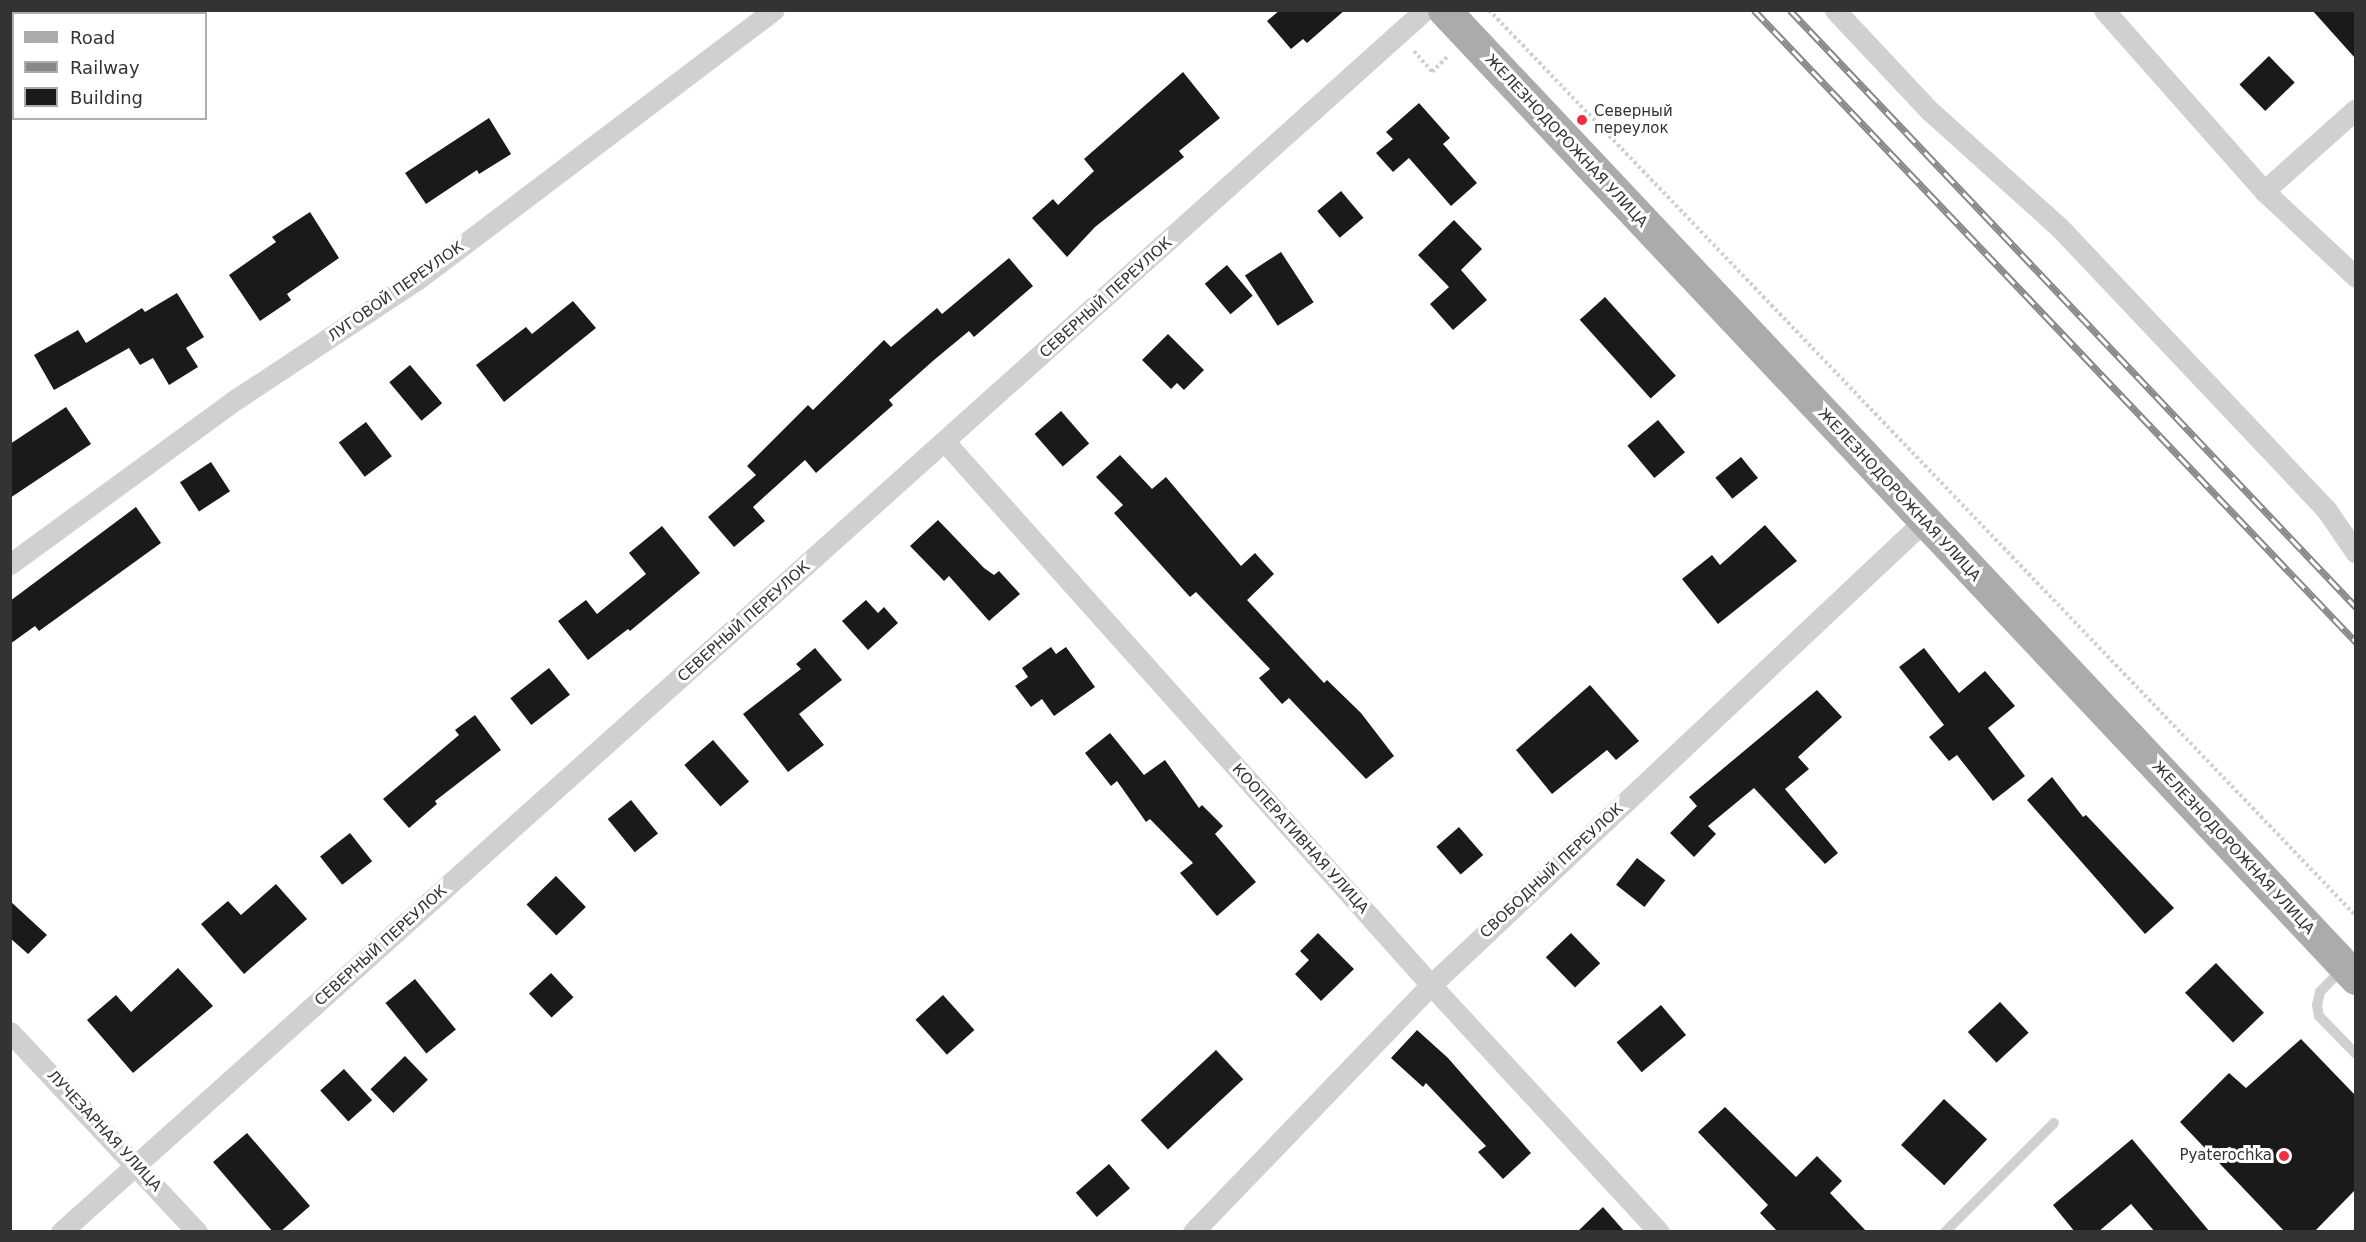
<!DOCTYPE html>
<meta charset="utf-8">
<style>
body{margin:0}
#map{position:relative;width:2366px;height:1242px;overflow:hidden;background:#fff;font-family:"DejaVu Sans",sans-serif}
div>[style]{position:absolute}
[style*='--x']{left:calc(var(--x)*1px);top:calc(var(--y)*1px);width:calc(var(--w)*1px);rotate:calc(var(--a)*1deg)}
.building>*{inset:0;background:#1a1a1a;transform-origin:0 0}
.path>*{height:4px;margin-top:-2px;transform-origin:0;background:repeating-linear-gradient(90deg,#d0d0d0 0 3px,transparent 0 6px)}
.service>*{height:10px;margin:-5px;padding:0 5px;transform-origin:5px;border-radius:5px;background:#d0d0d0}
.minor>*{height:21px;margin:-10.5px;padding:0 10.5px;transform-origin:10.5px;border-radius:10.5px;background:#d0d0d0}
.primary>*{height:33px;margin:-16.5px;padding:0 16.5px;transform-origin:16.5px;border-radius:16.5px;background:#ababab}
.rail>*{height:7px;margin-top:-3.5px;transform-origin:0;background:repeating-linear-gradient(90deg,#fff 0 14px,#888 0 28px);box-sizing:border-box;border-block:2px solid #888}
.dots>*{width:16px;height:16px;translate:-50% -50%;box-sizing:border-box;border:3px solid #fff;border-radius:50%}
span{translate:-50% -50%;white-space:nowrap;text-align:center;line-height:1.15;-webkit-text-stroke:6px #fff;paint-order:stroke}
.poi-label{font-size:15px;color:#333}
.left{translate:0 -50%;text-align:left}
.right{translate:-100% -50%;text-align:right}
.street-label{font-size:15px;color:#333}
.frame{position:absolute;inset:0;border:12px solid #333;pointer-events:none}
.legend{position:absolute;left:12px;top:12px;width:195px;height:108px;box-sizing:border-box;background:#fff;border:2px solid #adadad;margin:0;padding:8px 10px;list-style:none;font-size:18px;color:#333}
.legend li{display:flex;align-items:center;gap:12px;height:30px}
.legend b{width:30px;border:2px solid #adadad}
</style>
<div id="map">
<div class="building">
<i style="clip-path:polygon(1280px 10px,1345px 10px,1307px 43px,1303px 39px,1291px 49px,1267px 21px)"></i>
<i style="clip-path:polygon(2312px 10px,2355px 10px,2355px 58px)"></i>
<i style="left:2269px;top:56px;width:37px;height:41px;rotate:46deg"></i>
<i style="clip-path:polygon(1183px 72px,1220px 118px,1179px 151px,1184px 157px,1095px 227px,1067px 257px,1032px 218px,1053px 199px,1058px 205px,1094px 171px,1084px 159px)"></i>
<i style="clip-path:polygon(1419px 103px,1450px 138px,1443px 144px,1477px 183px,1451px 206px,1409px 158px,1393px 172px,1376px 153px,1393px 139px,1386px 132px)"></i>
<i style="clip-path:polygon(489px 118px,511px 154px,479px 174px,477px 170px,426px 204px,405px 173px)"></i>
<i style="left:1341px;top:191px;width:35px;height:31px;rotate:50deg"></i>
<i style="clip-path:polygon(310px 212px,339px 258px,287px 294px,291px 300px,260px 321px,229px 275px,276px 242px,272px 237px)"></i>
<i style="clip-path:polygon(1454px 220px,1482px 249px,1461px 270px,1487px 300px,1453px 330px,1430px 304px,1449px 287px,1418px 255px)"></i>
<i style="left:1281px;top:252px;width:60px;height:43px;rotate:57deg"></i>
<i style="clip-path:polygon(1009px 258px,1033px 286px,974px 337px,969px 331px,934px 360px,889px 400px,893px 405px,816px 473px,805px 460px,753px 507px,765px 521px,734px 547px,708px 517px,756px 475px,747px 466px,808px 405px,813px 410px,884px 340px,891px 347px,937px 308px,942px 314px)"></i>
<i style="left:1227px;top:265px;width:40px;height:29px;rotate:50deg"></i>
<i style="clip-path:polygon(177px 293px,204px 337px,186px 348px,198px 367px,169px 385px,153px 358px,140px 365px,129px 348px,54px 390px,34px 355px,78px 330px,86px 343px,142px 308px,145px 312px)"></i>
<i style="left:1605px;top:297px;width:106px;height:34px;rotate:48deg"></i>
<i style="clip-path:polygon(573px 301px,596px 328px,504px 402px,476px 365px,526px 327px,532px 334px)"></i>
<i style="clip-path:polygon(1168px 334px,1204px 370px,1184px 390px,1177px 383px,1171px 389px,1142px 360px)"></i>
<i style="left:410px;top:365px;width:50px;height:27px;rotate:50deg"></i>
<i style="clip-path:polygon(66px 407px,91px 444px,10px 498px,10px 444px)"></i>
<i style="left:1061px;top:411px;width:43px;height:35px;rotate:49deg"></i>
<i style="left:1658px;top:420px;width:42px;height:40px;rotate:50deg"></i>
<i style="left:366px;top:422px;width:43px;height:34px;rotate:53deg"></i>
<i style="clip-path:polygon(1120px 455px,1152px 489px,1166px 477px,1241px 566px,1255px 553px,1274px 574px,1247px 600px,1324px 683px,1327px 680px,1361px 713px,1394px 756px,1366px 779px,1289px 698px,1282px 704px,1259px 678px,1270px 669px,1196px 592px,1190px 597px,1114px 513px,1123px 505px,1096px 477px)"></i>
<i style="left:1741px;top:457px;width:27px;height:33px;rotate:51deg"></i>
<i style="left:211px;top:462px;width:35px;height:37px;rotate:57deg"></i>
<i style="clip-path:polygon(136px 507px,161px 543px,39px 631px,35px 626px,10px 644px,10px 601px)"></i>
<i style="clip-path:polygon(938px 520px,984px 568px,994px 575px,999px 571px,1020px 594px,989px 621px,949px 576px,944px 581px,910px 546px)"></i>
<i style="clip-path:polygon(1765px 525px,1797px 561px,1718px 624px,1682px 579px,1712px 555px,1720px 565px)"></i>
<i style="clip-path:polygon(662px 526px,700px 573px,630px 631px,628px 629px,588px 660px,558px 621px,586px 600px,597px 614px,646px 574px,629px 553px)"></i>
<i style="clip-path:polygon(866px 600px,878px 613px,884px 607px,898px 623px,868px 650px,842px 621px)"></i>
<i style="clip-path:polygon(1051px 647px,1056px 654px,1066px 647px,1095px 687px,1054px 716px,1042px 699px,1031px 707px,1015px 686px,1028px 677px,1022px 668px)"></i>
<i style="clip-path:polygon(815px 648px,842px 680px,799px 714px,824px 745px,788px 772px,743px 714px,801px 669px,796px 664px)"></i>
<i style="clip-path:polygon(1924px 648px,1959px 693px,1985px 671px,2015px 706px,1988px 728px,2025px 776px,1993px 801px,1957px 755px,1949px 761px,1929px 737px,1944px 725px,1899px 667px)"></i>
<i style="left:549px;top:668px;width:34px;height:49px;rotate:52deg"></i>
<i style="clip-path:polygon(1590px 685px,1639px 741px,1616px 760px,1607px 750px,1552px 794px,1516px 750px)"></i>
<i style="clip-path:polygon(1817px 690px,1842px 717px,1798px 757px,1809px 769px,1785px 789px,1838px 853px,1825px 864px,1754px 788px,1708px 826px,1716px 834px,1694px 857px,1670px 833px,1697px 806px,1689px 797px)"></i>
<i style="clip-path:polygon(475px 715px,501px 750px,435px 801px,437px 804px,409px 828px,383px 799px,459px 735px,455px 730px)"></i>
<i style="clip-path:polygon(1110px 733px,1144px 775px,1165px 760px,1199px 808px,1202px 805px,1223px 826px,1215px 834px,1256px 882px,1217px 916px,1180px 873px,1193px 863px,1150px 819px,1146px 822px,1117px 781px,1111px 786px,1085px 753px)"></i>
<i style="left:713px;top:740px;width:55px;height:38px;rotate:49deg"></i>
<i style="clip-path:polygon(2052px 777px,2083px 817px,2086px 815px,2174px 908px,2145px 934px,2027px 800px)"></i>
<i style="left:631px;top:800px;width:43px;height:30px;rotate:51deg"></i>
<i style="left:1459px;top:827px;width:37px;height:30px;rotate:49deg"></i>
<i style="left:350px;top:833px;width:36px;height:38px;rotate:52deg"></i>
<i style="left:1637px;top:858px;width:36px;height:34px;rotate:38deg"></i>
<i style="left:556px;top:876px;width:43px;height:41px;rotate:46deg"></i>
<i style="clip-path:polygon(276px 884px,307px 919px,244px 974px,201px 924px,228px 901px,241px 915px)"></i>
<i style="clip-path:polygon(10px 901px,47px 935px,28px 954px,10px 938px)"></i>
<i style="clip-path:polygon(1318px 933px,1354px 969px,1321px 1001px,1295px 974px,1309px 960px,1300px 951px)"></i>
<i style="left:1571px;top:933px;width:42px;height:35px;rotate:46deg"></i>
<i style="left:2216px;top:963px;width:69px;height:43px;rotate:46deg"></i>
<i style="clip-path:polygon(178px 968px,213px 1006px,133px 1073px,87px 1020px,116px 995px,131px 1012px)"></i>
<i style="left:551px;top:973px;width:33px;height:30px;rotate:47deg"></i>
<i style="left:415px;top:979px;width:65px;height:38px;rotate:51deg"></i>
<i style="left:943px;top:995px;width:47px;height:37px;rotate:48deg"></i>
<i style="left:2000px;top:1002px;width:42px;height:44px;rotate:47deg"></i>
<i style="left:1661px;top:1005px;width:39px;height:58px;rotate:50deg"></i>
<i style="clip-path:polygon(1417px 1030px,1448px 1058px,1531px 1153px,1503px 1179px,1478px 1152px,1486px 1146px,1426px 1083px,1423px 1087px,1391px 1058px)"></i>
<i style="clip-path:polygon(2301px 1039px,2355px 1095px,2355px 1190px,2314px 1232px,2285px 1232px,2180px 1122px,2229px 1073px,2246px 1088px)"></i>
<i style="left:1216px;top:1050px;width:40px;height:103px;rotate:47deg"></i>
<i style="left:405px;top:1056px;width:33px;height:48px;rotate:46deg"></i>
<i style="left:344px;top:1069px;width:42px;height:32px;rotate:48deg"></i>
<i style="left:1944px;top:1099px;width:59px;height:63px;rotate:43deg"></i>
<i style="clip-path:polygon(1725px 1107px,1796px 1177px,1817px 1156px,1842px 1181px,1830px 1193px,1867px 1232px,1778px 1232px,1760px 1213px,1768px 1205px,1698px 1132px)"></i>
<i style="clip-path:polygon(247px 1133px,310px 1206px,280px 1232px,273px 1232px,213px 1162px)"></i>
<i style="clip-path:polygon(2132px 1139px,2210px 1232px,2155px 1232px,2131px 1204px,2098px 1232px,2075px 1232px,2053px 1205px)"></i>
<i style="left:1109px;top:1164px;width:32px;height:44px;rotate:49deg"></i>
<i style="clip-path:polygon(1603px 1207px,1625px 1232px,1577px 1232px)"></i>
</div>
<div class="path">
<i style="--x:1489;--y:10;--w:1254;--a:46.26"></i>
<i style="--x:1414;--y:51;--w:28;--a:49"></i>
<i style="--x:1432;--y:72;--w:21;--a:-45"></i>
</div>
<div class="service">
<i style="--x:2343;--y:968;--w:33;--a:134"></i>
<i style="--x:2320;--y:992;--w:13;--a:103"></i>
<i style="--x:2317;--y:1005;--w:11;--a:80"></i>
<i style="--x:2319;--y:1016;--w:53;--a:45.8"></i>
<i style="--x:1945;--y:1232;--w:154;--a:-45"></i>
</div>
<div class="minor">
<i style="--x:1835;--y:10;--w:139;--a:46.8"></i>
<i style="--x:1930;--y:111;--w:175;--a:42"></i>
<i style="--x:2060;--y:228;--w:387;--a:46.6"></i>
<i style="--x:2326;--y:509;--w:53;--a:55.7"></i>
<i style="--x:2104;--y:10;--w:242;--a:48.5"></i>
<i style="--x:2264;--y:191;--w:126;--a:43.1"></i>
<i style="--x:90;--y:14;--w:7;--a:-34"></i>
<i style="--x:10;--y:50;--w:4;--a:-27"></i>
<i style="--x:2264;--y:191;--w:123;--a:-41.7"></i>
<i style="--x:945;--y:442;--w:729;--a:48.17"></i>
<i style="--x:1431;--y:985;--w:336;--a:47.3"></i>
<i style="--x:10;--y:564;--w:282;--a:-36.1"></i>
<i style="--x:238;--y:398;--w:216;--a:-33.5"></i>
<i style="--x:418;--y:279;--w:446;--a:-37.1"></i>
<i style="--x:10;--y:1032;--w:274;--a:46.9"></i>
<i style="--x:61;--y:1232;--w:1831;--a:-41.86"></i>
<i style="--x:1193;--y:1232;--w:343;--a:-46.1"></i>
<i style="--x:1431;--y:985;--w:676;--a:-43.26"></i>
</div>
<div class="primary">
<i style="--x:1444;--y:10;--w:1330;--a:46.71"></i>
</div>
<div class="rail">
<i style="--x:1754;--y:10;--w:873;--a:46.39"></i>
<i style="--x:1790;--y:10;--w:823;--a:46.53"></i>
</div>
<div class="dots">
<i style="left:1582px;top:120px;background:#ef2f40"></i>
<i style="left:2284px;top:1156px;background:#ef2f40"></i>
</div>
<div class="poi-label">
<span class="left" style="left:1594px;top:120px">Северный<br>переулок</span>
<span class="right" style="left:2272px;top:1156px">Pyaterochka</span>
</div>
<div class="street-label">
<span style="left:1566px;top:141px;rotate:47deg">ЖЕЛЕЗНОДОРОЖНАЯ УЛИЦА</span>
<span style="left:396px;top:292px;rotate:-35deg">ЛУГОВОЙ ПЕРЕУЛОК</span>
<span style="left:1106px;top:298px;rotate:-42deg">СЕВЕРНЫЙ ПЕРЕУЛОК</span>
<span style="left:1899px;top:495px;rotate:47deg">ЖЕЛЕЗНОДОРОЖНАЯ УЛИЦА</span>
<span style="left:744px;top:622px;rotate:-42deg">СЕВЕРНЫЙ ПЕРЕУЛОК</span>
<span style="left:1300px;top:839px;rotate:48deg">КООПЕРАТИВНАЯ УЛИЦА</span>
<span style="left:2233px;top:848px;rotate:47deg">ЖЕЛЕЗНОДОРОЖНАЯ УЛИЦА</span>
<span style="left:1552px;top:871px;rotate:-43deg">СВОБОДНЫЙ ПЕРЕУЛОК</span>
<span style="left:381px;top:946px;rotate:-42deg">СЕВЕРНЫЙ ПЕРЕУЛОК</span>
<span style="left:104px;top:1131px;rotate:47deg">ЛУЧЕЗАРНАЯ УЛИЦА</span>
</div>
<div class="frame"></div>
<ul class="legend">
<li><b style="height:8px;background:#ababab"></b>Road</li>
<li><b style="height:8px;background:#888"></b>Railway</li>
<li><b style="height:16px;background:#1a1a1a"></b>Building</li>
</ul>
</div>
